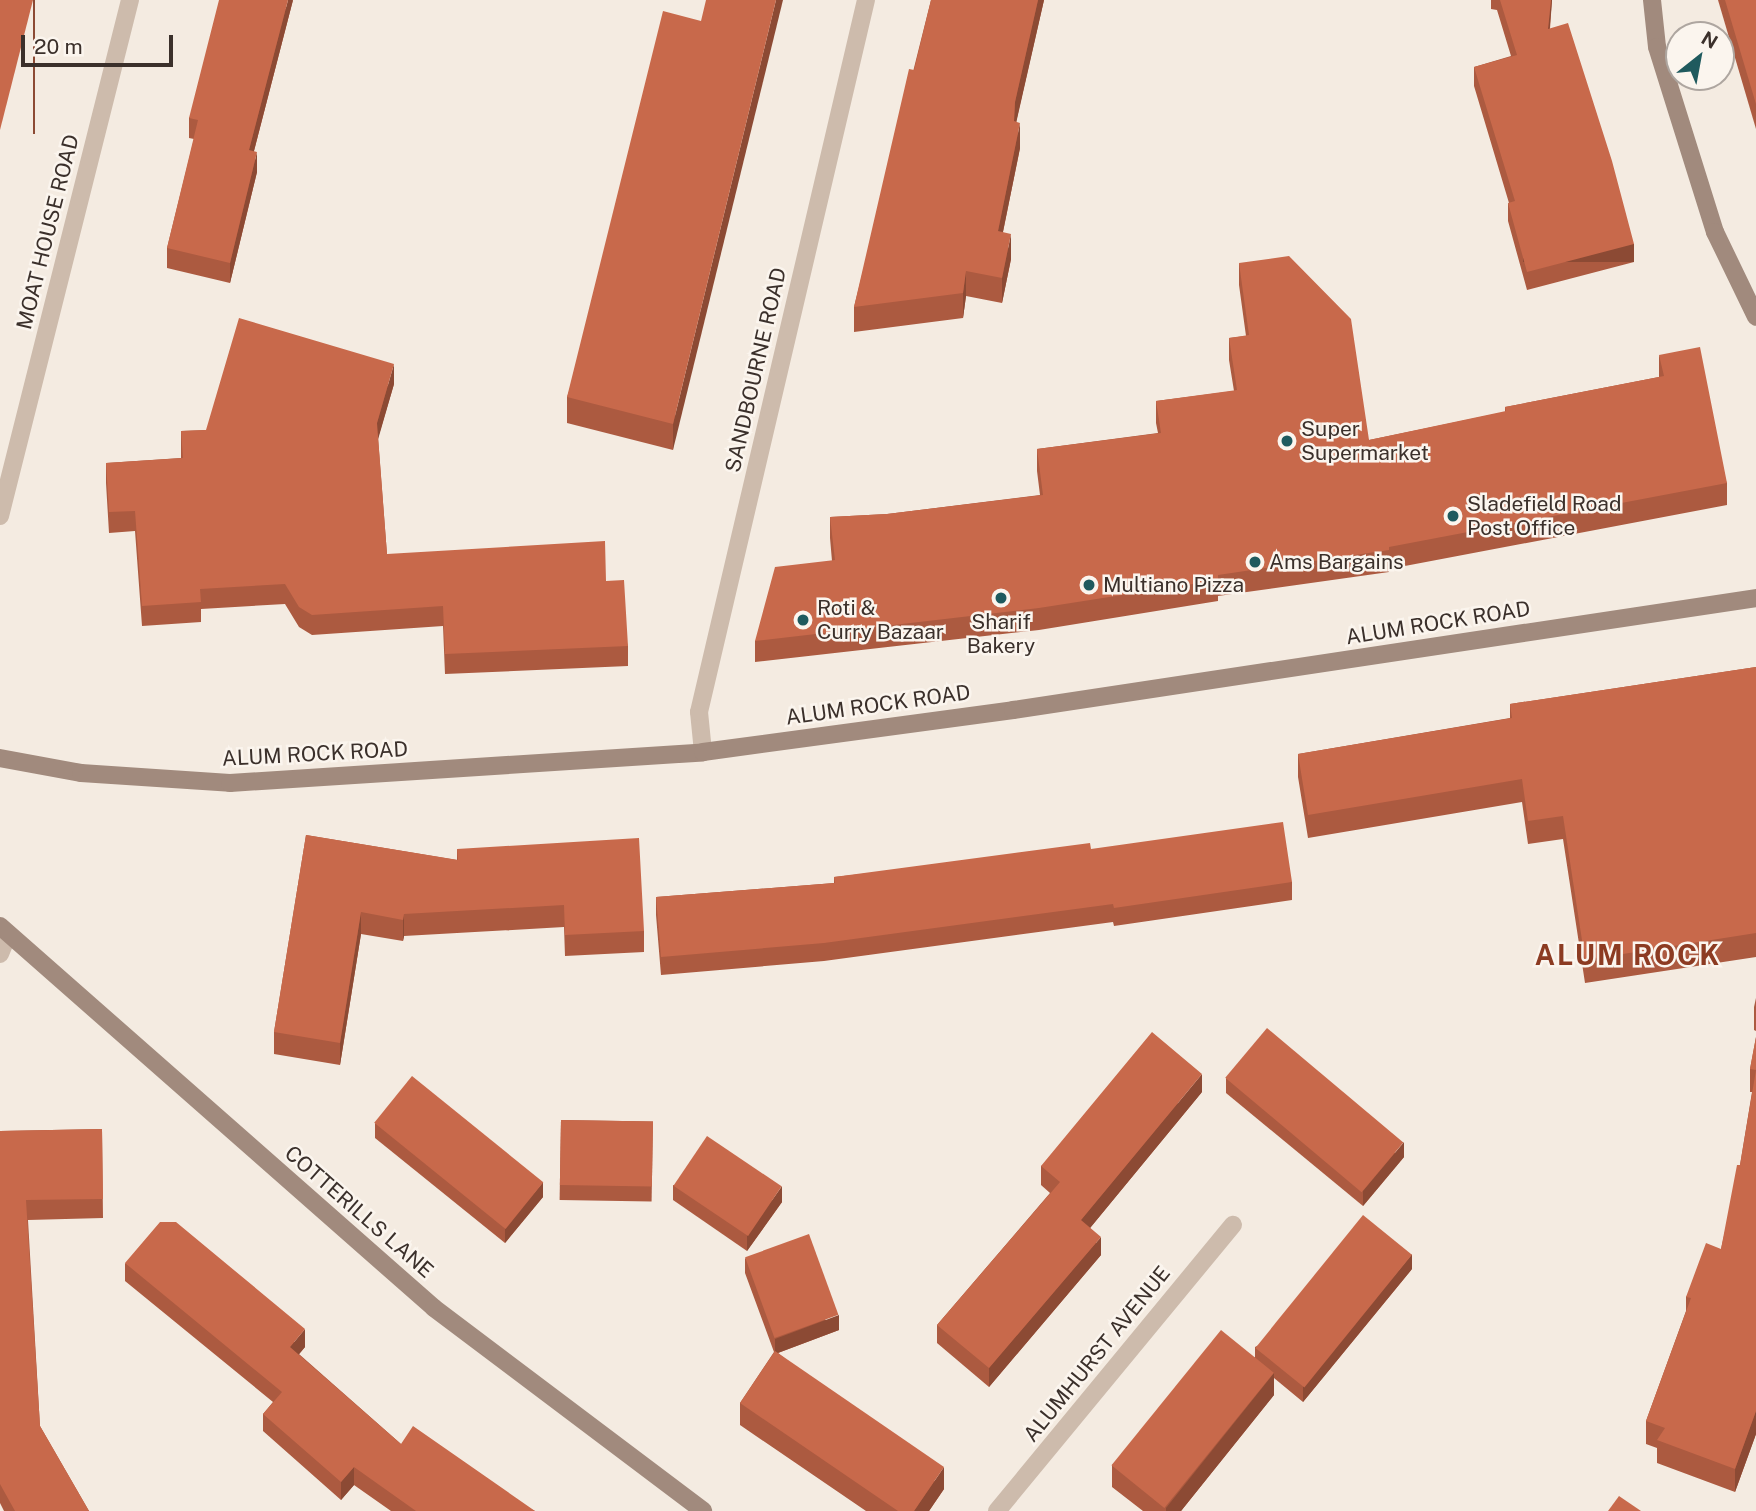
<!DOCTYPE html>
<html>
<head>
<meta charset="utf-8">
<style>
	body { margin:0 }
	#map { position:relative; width:1756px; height:1511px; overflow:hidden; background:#f4ebe1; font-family:"Public Sans",sans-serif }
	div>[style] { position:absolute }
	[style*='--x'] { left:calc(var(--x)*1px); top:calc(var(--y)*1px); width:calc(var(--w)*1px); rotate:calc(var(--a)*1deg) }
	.street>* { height:18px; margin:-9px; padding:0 9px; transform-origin:9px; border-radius:9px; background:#cdbbac }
	.secondary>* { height:18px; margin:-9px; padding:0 9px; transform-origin:9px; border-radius:9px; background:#a18a7d }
	.wall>* { inset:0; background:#ac5a40; transform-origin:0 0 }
	.shaded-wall>* { inset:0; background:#8c4a34; transform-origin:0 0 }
	.building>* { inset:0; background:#c8694b; transform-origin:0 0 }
	.dots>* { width:19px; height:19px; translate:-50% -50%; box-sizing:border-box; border:4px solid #fbf5ee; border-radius:50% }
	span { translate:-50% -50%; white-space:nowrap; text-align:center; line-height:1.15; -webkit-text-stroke:5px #fbf5ee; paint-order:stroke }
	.street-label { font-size:21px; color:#3b302b }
	.poi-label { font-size:21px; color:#3b302b }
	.left { translate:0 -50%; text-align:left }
	.district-label { font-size:28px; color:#8c3b22; font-weight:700; letter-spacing:2px }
	.north { position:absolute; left:1665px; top:21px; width:70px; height:70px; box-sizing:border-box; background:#fbf5ee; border:2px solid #aea6a0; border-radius:50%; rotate:31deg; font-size:19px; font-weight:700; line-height:28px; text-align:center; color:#3b302b }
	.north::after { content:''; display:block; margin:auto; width:24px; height:32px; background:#1f5a5e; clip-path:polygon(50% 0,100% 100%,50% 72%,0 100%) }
	.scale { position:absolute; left:21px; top:35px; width:152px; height:32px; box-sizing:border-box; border:4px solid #3b302b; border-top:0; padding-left:9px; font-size:21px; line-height:24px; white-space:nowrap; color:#3b302b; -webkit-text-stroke:5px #fbf5ee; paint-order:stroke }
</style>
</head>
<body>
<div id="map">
	<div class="street">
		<div style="--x:0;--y:516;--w:532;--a:-75.86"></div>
		<div style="--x:703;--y:752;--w:40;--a:-95.7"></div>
		<div style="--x:699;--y:712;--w:731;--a:-76.8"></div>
		<div style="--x:0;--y:954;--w:22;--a:-68"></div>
		<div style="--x:997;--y:1511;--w:371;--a:-50.5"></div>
	</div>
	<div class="secondary">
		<div style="--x:1652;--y:0;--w:47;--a:83.9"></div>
		<div style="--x:1657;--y:47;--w:194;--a:72.6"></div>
		<div style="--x:1715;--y:232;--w:94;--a:64.2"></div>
		<div style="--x:0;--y:758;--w:82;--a:10.5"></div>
		<div style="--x:81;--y:773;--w:149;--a:3.8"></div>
		<div style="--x:230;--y:783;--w:474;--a:-3.7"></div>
		<div style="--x:703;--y:752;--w:313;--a:-7.7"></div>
		<div style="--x:1013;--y:710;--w:751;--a:-8.57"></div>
		<div style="--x:0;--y:926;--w:578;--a:41.35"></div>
		<div style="--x:434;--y:1308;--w:337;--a:37"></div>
	</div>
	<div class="wall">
		<div style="clip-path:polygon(293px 0,254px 151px,257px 172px,230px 283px,167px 268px,167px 248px,194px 139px,189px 138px,189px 118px)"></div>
		<div style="clip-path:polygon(931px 0,1044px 0,1016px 122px,1020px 148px,1003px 232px,1011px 259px,1002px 303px,966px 296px,963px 318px,854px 332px,854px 307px)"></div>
		<div style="clip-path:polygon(1491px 0,1552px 0,1550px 29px,1634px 262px,1527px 290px,1508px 221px,1508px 203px,1509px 203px,1474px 86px,1474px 67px,1511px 56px,1497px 10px,1491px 9px)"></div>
		<div style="clip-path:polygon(1718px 0,1756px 0,1756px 129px)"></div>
		<div style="clip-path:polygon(701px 21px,673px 450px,567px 423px,567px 397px)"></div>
		<div style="clip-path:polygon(1239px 263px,1369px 440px,1505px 412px,1505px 407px,1659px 377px,1659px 355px,1727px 483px,1727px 505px,1389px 569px,1389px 572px,1218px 596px,1218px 601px,1039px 630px,755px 662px,755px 641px,832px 561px,830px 538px,830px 517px,887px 514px,1040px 495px,1037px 471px,1037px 449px,1158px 433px,1156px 423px,1156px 401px,1234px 391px,1229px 360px,1229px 338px,1246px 336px,1239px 285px)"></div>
		<div style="clip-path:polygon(394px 384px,378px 438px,387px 554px,606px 581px,628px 646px,628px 666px,445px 674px,443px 626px,312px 635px,299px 627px,285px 604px,201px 609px,201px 622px,142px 626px,135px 531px,109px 533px,106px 483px,106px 463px,181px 458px,181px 431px,206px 430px)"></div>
		<div style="clip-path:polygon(1756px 667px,1756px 957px,1585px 983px,1563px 839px,1528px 844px,1522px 802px,1308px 838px,1298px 777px,1298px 754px,1510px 718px,1510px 704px)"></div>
		<div style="clip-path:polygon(306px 835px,457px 860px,457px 849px,644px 931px,644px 952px,565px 956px,564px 927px,404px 936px,403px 941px,361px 934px,340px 1065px,274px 1054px,274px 1032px)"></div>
		<div style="clip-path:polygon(1091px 849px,1292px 882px,1292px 900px,1114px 926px,1113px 922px,824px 961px,661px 975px,656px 915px,656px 897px,834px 883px,834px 877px)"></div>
		<div style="clip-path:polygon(1756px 998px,1756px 1031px,1754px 1030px,1754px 1007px)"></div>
		<div style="clip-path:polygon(1756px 1037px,1756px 1434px,1735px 1492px,1657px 1463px,1657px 1448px,1646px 1444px,1646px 1421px,1686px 1311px,1686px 1297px,1721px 1249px,1740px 1165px,1752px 1092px,1750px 1092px,1750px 1069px)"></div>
		<div style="clip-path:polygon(1226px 1078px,1404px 1157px,1363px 1206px,1226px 1093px)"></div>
		<div style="clip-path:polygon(1202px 1092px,1090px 1228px,1101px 1255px,989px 1387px,937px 1343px,937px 1325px,1050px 1193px,1041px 1185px,1041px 1166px)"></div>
		<div style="left:561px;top:1120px;width:92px;height:80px;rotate:1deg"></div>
		<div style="clip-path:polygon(375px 1123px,543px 1197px,505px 1243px,375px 1138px)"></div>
		<div style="clip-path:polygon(102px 1129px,103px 1218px,28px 1220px,40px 1426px,89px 1511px,4px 1511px,0 1503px,0 1131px)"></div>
		<div style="clip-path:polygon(673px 1185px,782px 1202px,747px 1251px,673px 1200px)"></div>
		<div style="clip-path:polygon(745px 1258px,839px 1330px,778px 1353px,944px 1489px,929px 1511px,866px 1511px,740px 1425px,740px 1403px,774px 1352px,745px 1273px)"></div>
		<div style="clip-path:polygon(125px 1263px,305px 1347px,299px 1354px,401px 1444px,535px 1511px,391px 1511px,354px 1485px,341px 1500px,263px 1431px,263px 1414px,273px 1402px,125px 1281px)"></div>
		<div style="clip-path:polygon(1412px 1269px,1303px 1402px,1274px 1378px,1274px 1395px,1181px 1511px,1143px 1511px,1112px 1487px,1112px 1465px,1255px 1357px,1255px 1347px)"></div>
	</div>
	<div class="shaded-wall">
		<div style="left:33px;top:0;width:2px;height:134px"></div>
		<div style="clip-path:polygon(288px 0,293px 0,249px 170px,249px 150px)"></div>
		<div style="clip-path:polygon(776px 0,783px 0,673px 450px,673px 424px)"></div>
		<div style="clip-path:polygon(1038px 0,1044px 0,1015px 128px,1014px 121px,1015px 102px)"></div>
		<div style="clip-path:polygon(1551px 0,1552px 0,1548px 48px,1548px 29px)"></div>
		<div style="clip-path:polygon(1020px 123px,1020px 148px,998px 256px,998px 231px)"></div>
		<div style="clip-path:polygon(257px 152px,257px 172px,230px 283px,230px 263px)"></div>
		<div style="clip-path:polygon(1011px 234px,1011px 259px,1002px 303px,1002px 278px)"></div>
		<div style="left:1634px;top:244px;width:18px;height:111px;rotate:90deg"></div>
		<div style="clip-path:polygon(966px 271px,966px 296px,963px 318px,963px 293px)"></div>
		<div style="clip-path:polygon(394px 364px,394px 384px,377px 443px,377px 423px)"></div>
		<div style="clip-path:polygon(361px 912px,361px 934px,340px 1065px,340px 1043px)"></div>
		<div style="clip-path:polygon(404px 914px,404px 936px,403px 941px,403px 920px)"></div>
		<div style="clip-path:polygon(1202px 1074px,1202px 1092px,1081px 1239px,1081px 1220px)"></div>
		<div style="clip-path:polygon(1404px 1142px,1404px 1157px,1363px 1206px,1363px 1191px)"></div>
		<div style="clip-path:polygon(543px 1182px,543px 1197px,505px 1243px,505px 1228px)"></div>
		<div style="clip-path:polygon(782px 1186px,782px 1202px,747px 1251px,747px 1236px)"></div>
		<div style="clip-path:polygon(1101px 1237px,1101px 1255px,989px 1387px,989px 1368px)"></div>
		<div style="clip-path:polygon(1412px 1254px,1412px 1269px,1303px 1402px,1303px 1386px)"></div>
		<div style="clip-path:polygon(839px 1315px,839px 1330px,775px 1354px,775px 1339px)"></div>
		<div style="clip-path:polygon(305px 1329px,305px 1347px,290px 1365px,290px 1347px)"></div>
		<div style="clip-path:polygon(1274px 1373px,1274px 1395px,1181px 1511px,1166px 1511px,1166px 1508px)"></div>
		<div style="clip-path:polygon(1756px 1411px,1756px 1434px,1735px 1492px,1735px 1469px)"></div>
		<div style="clip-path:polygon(354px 1467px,354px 1485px,341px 1500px,341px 1482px)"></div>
		<div style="clip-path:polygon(944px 1467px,944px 1489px,929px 1511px,914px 1511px)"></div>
	</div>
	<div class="building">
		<div style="clip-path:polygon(0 0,33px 0,0 130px)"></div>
		<div style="clip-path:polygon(219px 0,288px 0,249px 150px,257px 152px,230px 263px,167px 248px,198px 120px,189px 118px)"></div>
		<div style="clip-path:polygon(706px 0,776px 0,673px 424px,567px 397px,663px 11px,701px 21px)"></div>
		<div style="clip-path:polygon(931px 0,1038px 0,1015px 102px,1014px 121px,1020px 123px,998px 231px,1011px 234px,1002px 278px,966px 271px,963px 293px,854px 307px,909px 69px,914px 70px)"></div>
		<div style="clip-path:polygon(1500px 0,1551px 0,1548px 29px,1568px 23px,1612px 161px,1634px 244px,1527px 272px,1508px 203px,1515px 201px,1474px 67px,1517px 55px)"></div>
		<div style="clip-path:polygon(1725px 0,1756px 0,1756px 104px)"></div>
		<div style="clip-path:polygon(1289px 256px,1351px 319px,1369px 440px,1506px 411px,1505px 407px,1664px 376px,1659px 355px,1700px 347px,1727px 483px,1389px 547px,1389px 550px,1218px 575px,1218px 580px,1039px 608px,755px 641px,775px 567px,835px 560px,830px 517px,887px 514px,1043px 495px,1037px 449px,1161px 433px,1156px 401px,1237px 390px,1229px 338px,1249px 335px,1239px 263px)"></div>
		<div style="clip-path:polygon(239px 318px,394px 364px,377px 423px,387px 554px,605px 541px,606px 581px,624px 580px,628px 646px,445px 654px,443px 606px,312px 615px,299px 607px,285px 584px,200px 589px,201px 602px,142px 606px,135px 511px,109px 512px,106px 463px,183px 458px,181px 431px,206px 430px)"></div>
		<div style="clip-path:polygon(1756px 667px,1756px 933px,1585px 960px,1563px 816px,1528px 821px,1522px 779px,1308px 815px,1298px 754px,1512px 718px,1510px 704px)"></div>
		<div style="clip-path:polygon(1283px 822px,1292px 882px,1114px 908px,1113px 904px,824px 943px,661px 957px,656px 897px,835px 883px,834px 877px,1090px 843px,1091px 849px)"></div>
		<div style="clip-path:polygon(306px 835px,458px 860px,457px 849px,639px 838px,644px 931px,565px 935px,564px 905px,404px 914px,403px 920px,361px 912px,340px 1043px,274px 1032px)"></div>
		<div style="left:1267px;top:1028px;width:178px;height:65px;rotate:40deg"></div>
		<div style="clip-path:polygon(1152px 1032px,1202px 1074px,1081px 1220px,1101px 1237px,989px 1368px,937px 1325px,1060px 1182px,1041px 1166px)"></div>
		<div style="clip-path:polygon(1756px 1037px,1756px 1070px,1750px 1069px)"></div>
		<div style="clip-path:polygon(1756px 1070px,1756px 1411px,1735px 1469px,1657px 1440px,1665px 1428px,1646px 1421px,1691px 1298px,1686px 1297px,1706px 1243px,1721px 1249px,1737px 1165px,1740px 1165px)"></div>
		<div style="left:412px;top:1076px;width:169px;height:60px;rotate:39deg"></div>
		<div style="left:561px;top:1120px;width:92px;height:65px;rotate:1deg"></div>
		<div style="clip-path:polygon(102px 1129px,103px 1199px,26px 1200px,40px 1426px,89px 1511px,15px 1511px,0 1484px,0 1131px)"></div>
		<div style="left:707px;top:1136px;width:90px;height:60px;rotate:34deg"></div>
		<div style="left:1363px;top:1215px;width:63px;height:171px;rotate:39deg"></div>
		<div style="clip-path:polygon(160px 1222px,176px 1222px,305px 1329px,290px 1347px,401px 1444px,413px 1426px,535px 1511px,416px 1511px,354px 1467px,341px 1482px,263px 1414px,282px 1392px,125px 1263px)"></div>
		<div style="left:809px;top:1234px;width:86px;height:68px;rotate:70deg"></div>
		<div style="left:1221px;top:1330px;width:68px;height:174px;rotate:39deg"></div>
		<div style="clip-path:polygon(775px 1351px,944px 1467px,914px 1511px,898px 1511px,740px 1403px)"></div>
		<div style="clip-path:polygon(1619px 1496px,1641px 1511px,1608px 1511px)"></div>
	</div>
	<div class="dots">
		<div style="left:1287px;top:441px;background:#1f5a5e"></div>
		<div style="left:1453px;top:516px;background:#1f5a5e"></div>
		<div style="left:1255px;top:562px;background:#1f5a5e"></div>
		<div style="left:1089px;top:585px;background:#1f5a5e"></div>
		<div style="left:1001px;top:598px;background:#1f5a5e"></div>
		<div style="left:803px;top:620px;background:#1f5a5e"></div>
	</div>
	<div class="street-label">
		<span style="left:48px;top:232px;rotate:-76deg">MOAT HOUSE ROAD</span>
		<span style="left:756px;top:370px;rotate:-77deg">SANDBOURNE ROAD</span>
		<span style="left:1438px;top:623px;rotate:-9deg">ALUM ROCK ROAD</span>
		<span style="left:878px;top:705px;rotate:-8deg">ALUM ROCK ROAD</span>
		<span style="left:315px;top:754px;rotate:-3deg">ALUM ROCK ROAD</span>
		<span style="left:359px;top:1212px;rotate:41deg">COTTERILLS LANE</span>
		<span style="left:1097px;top:1354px;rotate:-51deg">ALUMHURST AVENUE</span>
	</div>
	<div class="poi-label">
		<span class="left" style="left:1301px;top:441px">Super<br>Supermarket</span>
		<span class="left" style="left:1467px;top:516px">Sladefield Road<br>Post Office</span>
		<span class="left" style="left:1269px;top:562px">Ams Bargains</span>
		<span class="left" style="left:1103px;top:585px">Multiano Pizza</span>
		<span class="left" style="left:817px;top:620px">Roti &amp;<br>Curry Bazaar</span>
		<span style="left:1001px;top:634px">Sharif<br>Bakery</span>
	</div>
	<div class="district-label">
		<span style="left:1628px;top:955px">ALUM ROCK</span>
	</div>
	<div class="north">N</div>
	<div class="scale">20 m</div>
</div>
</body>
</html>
